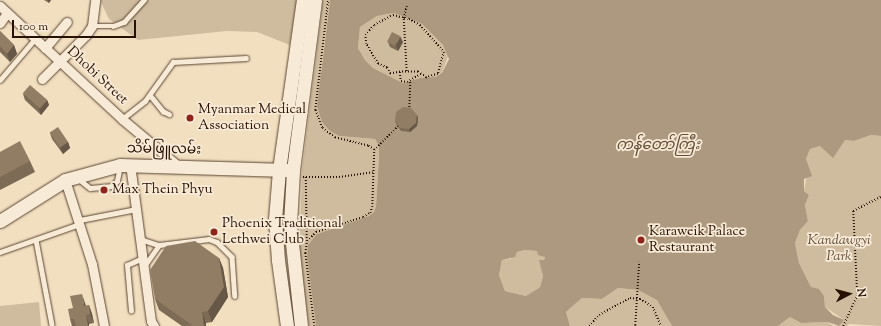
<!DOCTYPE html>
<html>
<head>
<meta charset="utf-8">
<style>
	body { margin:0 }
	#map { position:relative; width:881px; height:326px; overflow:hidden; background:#f2dfc0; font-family:"Sorts Mill Goudy","Noto Sans Myanmar",serif }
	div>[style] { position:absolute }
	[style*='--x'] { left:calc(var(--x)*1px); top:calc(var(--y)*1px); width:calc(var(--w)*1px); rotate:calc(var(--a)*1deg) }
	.green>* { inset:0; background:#cfbc9f }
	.water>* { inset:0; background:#ad997f }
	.path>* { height:1.5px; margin-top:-0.75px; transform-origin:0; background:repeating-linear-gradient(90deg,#271000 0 1px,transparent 0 3px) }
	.roads { filter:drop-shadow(0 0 1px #5a4430) drop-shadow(0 0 1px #5a4430) }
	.service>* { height:4.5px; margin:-2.25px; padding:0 2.25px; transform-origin:2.25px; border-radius:2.25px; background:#f7ead6 }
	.minor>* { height:9px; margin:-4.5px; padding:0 4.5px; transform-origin:4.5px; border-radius:4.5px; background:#f7ead6 }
	.secondary>* { height:13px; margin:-6.5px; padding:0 6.5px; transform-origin:6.5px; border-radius:6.5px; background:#f7ead6 }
	.path-bridge>* { height:1.5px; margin-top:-0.75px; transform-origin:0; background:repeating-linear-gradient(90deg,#271000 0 1px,transparent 0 3px) }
	.wall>* { inset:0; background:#7d6b56 }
	.shaded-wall>* { inset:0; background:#665746 }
	.building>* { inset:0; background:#917c64; transform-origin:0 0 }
	.dots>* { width:11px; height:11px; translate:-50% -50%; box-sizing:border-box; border:2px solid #f7ead6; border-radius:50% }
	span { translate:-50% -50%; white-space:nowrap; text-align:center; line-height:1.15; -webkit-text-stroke:3.5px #f7ead6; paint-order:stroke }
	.street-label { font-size:14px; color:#271000 }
	.poi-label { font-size:14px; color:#271000 }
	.left { translate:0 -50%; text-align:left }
	.park-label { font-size:14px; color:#624c38; font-style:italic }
	.water-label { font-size:15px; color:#634e39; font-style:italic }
	.north { position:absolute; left:829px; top:274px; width:40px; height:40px; -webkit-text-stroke:3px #f7ead6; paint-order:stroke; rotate:84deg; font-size:11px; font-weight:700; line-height:16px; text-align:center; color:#271000 }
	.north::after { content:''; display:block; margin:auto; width:14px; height:18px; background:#271000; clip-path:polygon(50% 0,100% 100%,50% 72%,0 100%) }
	.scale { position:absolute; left:12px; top:20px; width:124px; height:18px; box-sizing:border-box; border:2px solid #271000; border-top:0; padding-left:5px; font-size:12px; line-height:14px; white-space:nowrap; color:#271000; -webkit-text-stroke:3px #f7ead6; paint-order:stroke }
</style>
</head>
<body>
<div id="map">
	<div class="green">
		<div style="clip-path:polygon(100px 0,297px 0,290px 45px,257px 32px,227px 31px,138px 40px,109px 19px)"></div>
		<div style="clip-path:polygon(323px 0,330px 0,321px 68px,339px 136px,375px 139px,379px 146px,379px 156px,376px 206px,374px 212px,369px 216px,317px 234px,307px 258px,316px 326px,309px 326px,299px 259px,302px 171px)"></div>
		<div style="clip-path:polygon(394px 13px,422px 24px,443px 45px,449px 54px,442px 73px,435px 77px,420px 78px,403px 83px,373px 68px,365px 60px,358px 48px,360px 27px,377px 16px)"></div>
		<div style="clip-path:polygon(871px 135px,881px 136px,881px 326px,849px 324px,847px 326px,839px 326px,844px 320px,825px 307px,824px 296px,811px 287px,799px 263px,795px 243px,800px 230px,808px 221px,805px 205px,809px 195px,804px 191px,808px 168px,806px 159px,810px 149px,820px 146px,827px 150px,845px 140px,854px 141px)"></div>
		<div style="clip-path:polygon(525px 250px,537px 251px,545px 257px,544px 260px,540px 260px,543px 276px,540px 287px,526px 296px,505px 291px,499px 275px,502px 260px,510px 259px,517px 252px)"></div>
		<div style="clip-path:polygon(618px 288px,638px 290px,658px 300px,672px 326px,570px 326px,566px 312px,582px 298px,602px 299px)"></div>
		<div style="clip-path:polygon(39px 302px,41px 326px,0 326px,0 306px)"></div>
		<div style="clip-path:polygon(790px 317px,801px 323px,828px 322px,834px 326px,778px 326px)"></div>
	</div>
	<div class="water">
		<div style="clip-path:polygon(evenodd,330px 0,881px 0,881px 136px,871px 135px,854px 141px,845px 140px,833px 158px,820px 146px,810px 149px,806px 159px,812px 176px,804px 179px,804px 191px,809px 195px,805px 205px,808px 221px,800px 230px,795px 243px,799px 263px,811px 287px,819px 289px,824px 296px,825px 307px,833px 315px,844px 320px,839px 326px,828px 322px,801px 323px,790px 317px,778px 326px,672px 326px,657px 300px,638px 290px,618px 288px,602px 299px,582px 298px,566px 312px,570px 326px,316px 326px,307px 258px,308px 245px,317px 234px,369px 216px,374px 212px,376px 206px,379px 156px,379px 146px,375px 139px,339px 136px,329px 130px,322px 122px,317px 106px,330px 0,394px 13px,422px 24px,443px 45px,449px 59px,442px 73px,435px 77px,420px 78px,403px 83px,373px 68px,365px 60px,358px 48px,360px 27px,377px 16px,394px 13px,330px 0,525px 250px,537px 251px,538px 255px,545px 257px,544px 260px,539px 260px,543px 276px,540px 287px,526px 296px,505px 291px,499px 275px,502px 260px,515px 257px,517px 252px,525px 250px)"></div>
	</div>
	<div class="path">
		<div style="--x:407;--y:6;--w:13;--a:103"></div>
		<div style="--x:404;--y:19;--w:54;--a:86.8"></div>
		<div style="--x:400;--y:72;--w:9;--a:84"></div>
		<div style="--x:401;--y:81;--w:6;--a:9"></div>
		<div style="--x:407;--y:82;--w:16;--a:-30"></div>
		<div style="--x:421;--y:74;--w:4;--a:-146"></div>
		<div style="--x:418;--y:72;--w:18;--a:180"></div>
		<div style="--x:400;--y:72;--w:10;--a:169"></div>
		<div style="--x:390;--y:74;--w:7;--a:-117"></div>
		<div style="--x:387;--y:68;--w:10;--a:-156"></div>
		<div style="--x:378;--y:64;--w:23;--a:-121"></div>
		<div style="--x:366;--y:44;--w:9;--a:-96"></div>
		<div style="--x:365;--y:35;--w:13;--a:-48"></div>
		<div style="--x:374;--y:25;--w:21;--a:-28"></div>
		<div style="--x:393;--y:15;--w:16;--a:14"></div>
		<div style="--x:409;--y:19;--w:13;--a:29"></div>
		<div style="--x:420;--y:25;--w:36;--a:48"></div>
		<div style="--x:444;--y:52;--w:23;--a:105"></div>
		<div style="--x:438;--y:74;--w:13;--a:162"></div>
		<div style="--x:426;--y:78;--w:6;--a:-141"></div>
		<div style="--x:409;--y:110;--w:28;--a:-88"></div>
		<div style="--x:374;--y:150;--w:34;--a:-45"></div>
		<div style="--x:303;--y:177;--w:36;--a:0"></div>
		<div style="--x:339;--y:177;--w:34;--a:-8"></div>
		<div style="--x:306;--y:177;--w:64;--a:89.1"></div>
		<div style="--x:314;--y:326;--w:74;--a:-97"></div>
		<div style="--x:305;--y:253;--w:12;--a:-81"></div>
		<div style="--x:307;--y:241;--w:13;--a:-45"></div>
		<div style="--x:316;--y:232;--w:49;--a:-17.7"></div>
		<div style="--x:363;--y:217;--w:8;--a:-30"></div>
		<div style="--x:370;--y:213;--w:6;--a:-72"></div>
		<div style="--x:372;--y:207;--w:57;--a:-88"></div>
		<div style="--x:374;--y:150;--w:7;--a:-146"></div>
		<div style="--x:368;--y:146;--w:34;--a:-166"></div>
		<div style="--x:335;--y:138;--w:16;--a:-142"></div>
		<div style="--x:322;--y:128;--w:19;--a:-111"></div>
		<div style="--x:315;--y:110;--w:111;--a:-83.3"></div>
		<div style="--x:589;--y:326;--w:15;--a:-48"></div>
		<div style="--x:599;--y:315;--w:35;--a:-29"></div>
		<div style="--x:630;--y:298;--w:10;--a:6"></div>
		<div style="--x:640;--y:299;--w:15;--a:32"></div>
		<div style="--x:653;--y:307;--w:21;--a:67"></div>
		<div style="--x:635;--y:326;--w:1;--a:-90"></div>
		<div style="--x:843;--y:326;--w:33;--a:-65"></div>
		<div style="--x:857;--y:296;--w:85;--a:-92.7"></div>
		<div style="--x:853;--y:211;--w:31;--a:-27"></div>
	</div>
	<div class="roads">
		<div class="service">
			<div style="--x:92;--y:26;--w:21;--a:0"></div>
			<div style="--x:113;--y:26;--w:12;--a:-20"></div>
			<div style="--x:124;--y:22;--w:30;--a:-48"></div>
			<div style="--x:0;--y:80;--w:54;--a:-49.5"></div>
			<div style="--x:150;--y:95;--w:21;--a:51"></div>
			<div style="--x:163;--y:111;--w:7;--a:27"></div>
			<div style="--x:122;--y:119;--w:29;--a:-38"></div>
			<div style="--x:145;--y:101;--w:48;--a:-54.3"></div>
			<div style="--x:173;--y:62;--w:73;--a:-3.1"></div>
			<div style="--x:79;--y:179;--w:14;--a:39"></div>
			<div style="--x:90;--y:188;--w:22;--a:-5"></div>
			<div style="--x:112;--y:186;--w:7;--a:-45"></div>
			<div style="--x:117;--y:181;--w:15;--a:-79"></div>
			<div style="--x:80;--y:220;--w:57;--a:-11.1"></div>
			<div style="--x:140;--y:239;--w:20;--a:18"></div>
			<div style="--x:159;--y:245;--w:50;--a:-6.8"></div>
			<div style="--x:209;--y:239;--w:9;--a:21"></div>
			<div style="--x:217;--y:242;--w:21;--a:45"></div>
			<div style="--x:232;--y:257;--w:39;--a:86"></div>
			<div style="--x:36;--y:240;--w:86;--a:79.3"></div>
			<div style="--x:0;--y:252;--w:85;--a:-19.3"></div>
			<div style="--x:145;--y:265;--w:24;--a:-55"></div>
			<div style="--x:131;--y:311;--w:46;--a:-95"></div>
			<div style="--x:127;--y:265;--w:17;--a:-24"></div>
		</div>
		<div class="minor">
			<div style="--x:0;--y:6;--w:166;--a:42.8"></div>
			<div style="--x:122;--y:119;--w:72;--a:39.9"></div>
			<div style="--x:0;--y:23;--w:12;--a:-55"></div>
			<div style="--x:45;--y:48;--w:34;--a:-50"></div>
			<div style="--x:42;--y:79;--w:62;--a:-45"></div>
			<div style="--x:86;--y:35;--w:11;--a:-56"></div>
			<div style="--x:92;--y:26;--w:26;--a:-83"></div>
			<div style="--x:130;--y:164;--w:158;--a:82.4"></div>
			<div style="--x:151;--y:321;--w:6;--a:59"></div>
			<div style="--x:65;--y:180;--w:88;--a:72.2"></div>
			<div style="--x:92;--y:264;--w:63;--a:79"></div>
		</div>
		<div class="secondary">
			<div style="--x:0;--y:221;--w:77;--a:-32.2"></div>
			<div style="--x:65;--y:180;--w:57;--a:-15.3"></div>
			<div style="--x:120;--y:165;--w:167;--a:1.7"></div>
			<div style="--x:287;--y:326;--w:67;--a:-97.8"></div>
			<div style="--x:278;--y:260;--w:41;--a:-94.2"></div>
			<div style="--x:275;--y:219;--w:49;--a:-85.3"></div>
			<div style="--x:279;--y:170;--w:172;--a:-82"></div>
			<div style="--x:301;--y:326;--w:103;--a:-96.2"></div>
			<div style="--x:290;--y:224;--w:54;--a:-86.8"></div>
			<div style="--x:293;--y:170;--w:171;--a:-82.6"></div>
		</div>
	</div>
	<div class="path-bridge">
		<div style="--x:635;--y:325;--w:63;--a:-86.4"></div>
	</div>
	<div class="wall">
		<div style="clip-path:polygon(44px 0,51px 0,49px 3px)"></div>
		<div style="clip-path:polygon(0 31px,14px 45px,17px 54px,10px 62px,0 52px)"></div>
		<div style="clip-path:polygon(388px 42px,403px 42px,398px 51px,390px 47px)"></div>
		<div style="clip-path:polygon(23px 94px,47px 100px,49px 105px,41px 115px,25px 100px)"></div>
		<div style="clip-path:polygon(417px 115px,418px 118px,417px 126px,410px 132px,401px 131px,396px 124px,395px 121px)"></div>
		<div style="clip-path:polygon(50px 133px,68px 142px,70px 148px,63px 154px,52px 139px)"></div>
		<div style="clip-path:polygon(0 152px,30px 161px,35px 172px,0 190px)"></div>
		<div style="clip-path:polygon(219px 258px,223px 268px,228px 297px,212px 322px,206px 323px,206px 326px,182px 326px,159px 310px,155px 299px)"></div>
		<div style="clip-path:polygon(85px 303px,86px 306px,89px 305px,92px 314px,94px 323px,89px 324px,89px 326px,72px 326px,70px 319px,73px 308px)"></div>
	</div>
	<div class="shaded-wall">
		<div style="clip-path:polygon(48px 0,51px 0,49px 3px)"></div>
		<div style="clip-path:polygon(400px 36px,403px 42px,398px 51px,396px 45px)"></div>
		<div style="clip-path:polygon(14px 45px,17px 54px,10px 62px,7px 54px)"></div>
		<div style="clip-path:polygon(47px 100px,49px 105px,41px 115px,39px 109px)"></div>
		<div style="clip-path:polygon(417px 115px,418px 118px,417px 126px,410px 132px,409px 129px)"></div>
		<div style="clip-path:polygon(68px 142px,70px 148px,63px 154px,60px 148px)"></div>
		<div style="clip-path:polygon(219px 258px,223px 268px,228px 297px,212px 322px,208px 311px)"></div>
		<div style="clip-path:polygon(82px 294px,85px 303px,87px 315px,84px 306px)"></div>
		<div style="clip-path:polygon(89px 305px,92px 314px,94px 323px,90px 314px)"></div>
		<div style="clip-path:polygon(202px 312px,206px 323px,206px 326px,204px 326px)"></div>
		<div style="clip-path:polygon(86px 315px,89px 324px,89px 326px,88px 326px)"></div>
	</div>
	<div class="building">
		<div style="clip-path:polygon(0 31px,14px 45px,7px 54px,0 46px)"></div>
		<div style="left:392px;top:32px;width:9px;height:11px;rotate:27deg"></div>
		<div style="left:30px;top:85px;width:23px;height:11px;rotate:41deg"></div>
		<div style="clip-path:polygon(403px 107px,411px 108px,417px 115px,416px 123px,409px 129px,400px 128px,395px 121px,396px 112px)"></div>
		<div style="left:58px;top:127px;width:18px;height:10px;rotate:56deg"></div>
		<div style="clip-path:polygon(20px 141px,30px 161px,0 177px,0 152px)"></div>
		<div style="clip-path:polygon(195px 241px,219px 258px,224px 287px,208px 311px,202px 312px,204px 326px,185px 326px,192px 325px,155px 299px,150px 270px,166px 246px)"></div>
		<div style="clip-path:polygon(82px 294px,84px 306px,89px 305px,90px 314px,86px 315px,88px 326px,76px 326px,74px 319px,70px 319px,68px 309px,73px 308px,70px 296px)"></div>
	</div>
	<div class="dots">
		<div style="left:190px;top:118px;background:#8f2418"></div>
		<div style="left:104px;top:190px;background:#8f2418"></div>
		<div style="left:214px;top:232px;background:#8f2418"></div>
		<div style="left:641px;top:240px;background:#8f2418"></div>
	</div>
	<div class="street-label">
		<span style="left:97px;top:76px;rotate:43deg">Dhobi Street</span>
		<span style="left:164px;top:150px;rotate:1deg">သိမ်ဖြူလမ်း</span>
	</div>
	<div class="poi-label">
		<span class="left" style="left:198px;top:118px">Myanmar Medical<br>Association</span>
		<span class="left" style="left:112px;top:190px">Max Thein Phyu</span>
		<span class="left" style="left:222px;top:232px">Phoenix Traditional<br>Lethwei Club</span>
		<span class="left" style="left:649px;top:240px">Karaweik Palace<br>Restaurant</span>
	</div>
	<div class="park-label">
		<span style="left:839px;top:249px">Kandawgyi<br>Park</span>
	</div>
	<div class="water-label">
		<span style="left:658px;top:146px">ကန်တော်ကြီး</span>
	</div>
	<div class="north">N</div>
	<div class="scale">100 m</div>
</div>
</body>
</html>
